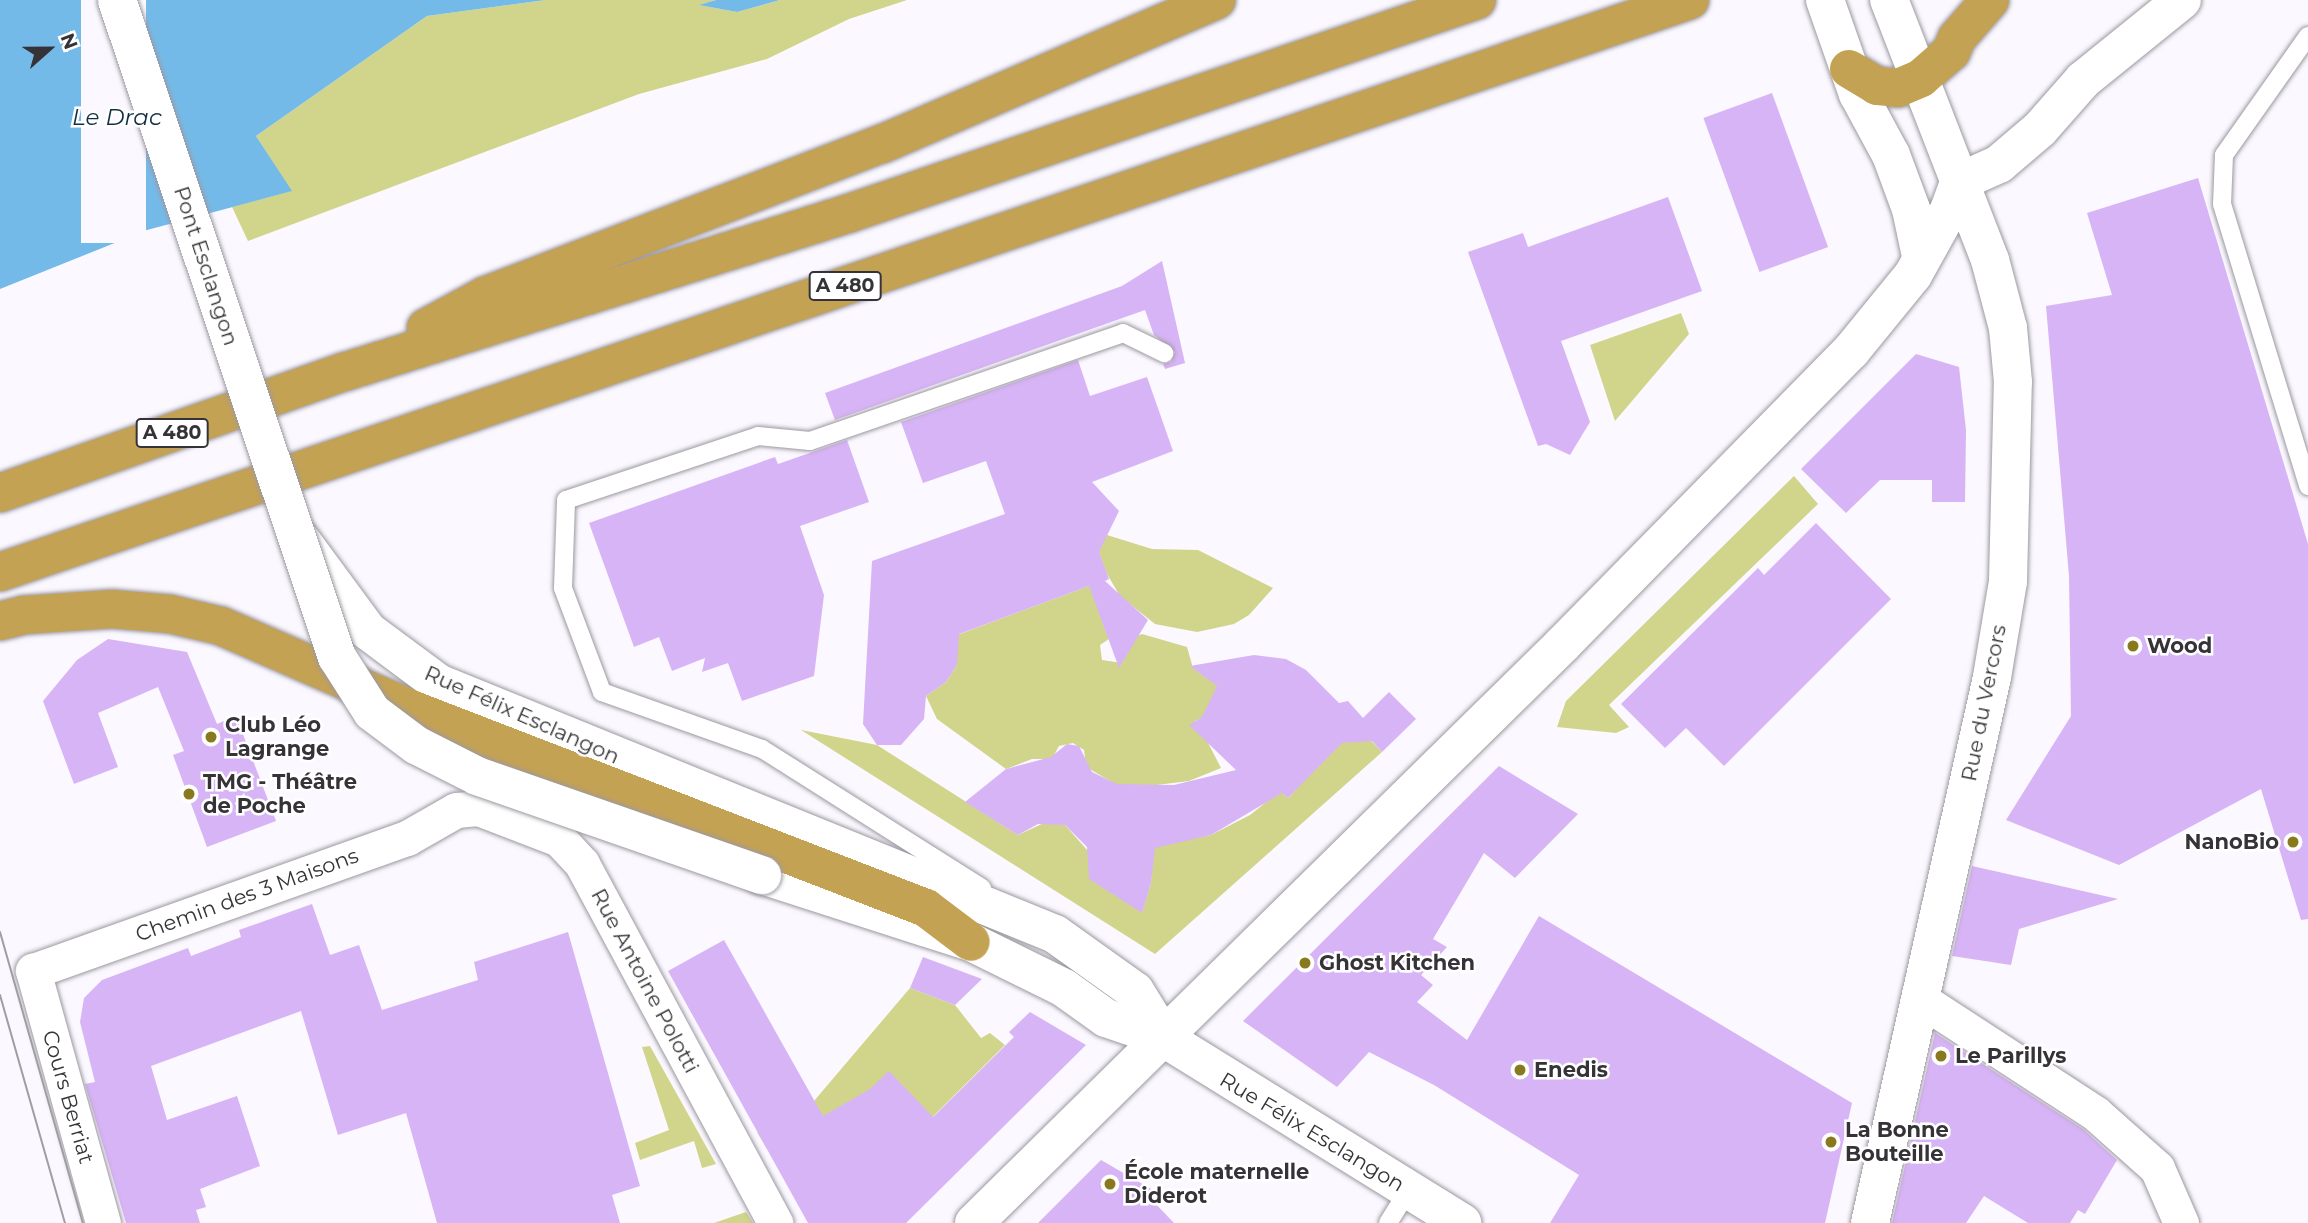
<!DOCTYPE html>
<html>
<head>
<meta charset="utf-8">
<style>
	body { margin:0 }
	#map { position:relative; width:2308px; height:1223px; overflow:hidden; background:#fbf8ff; font-family:Montserrat,sans-serif }
	div>[style] { position:absolute }
	[style*='--x'] { left:calc(var(--x)*1px); top:calc(var(--y)*1px); width:calc(var(--w)*1px); rotate:calc(var(--a)*1deg) }
	.green>* { inset:0; background:#d1d58b }
	.water>* { inset:0; background:#74bae9 }
	.pier>* { inset:0; background:#fbf8ff; transform-origin:0 0 }
	.building>* { inset:0; background:#d7b4f5; transform-origin:0 0 }
	.roads { filter:drop-shadow(0 0 2px #9c98a0) drop-shadow(0 0 2px #9c98a0) }
	.service>* { height:18px; margin:-9px; padding:0 9px; transform-origin:9px; border-radius:9px; background:#fff }
	.minor>* { height:35px; margin:-17.5px; padding:0 17.5px; transform-origin:17.5px; border-radius:17.5px; background:#fff }
	.tertiary>* { height:38px; margin:-19px; padding:0 19px; transform-origin:19px; border-radius:19px; background:#fff }
	.motorway>* { height:38px; margin:-19px; padding:0 19px; transform-origin:19px; border-radius:19px; background:#c4a254 }
	.tram>* { height:2px; margin:-1px; padding:0 1px; transform-origin:1px; border-radius:1px; background:#a09ea3 }
	.bridges { filter:drop-shadow(0 0 2px #9c98a0) drop-shadow(0 0 2px #9c98a0) }
	.tertiary-bridge>* { height:38px; margin:-19px; padding:0 19px; transform-origin:19px; border-radius:19px; background:#fff }
	.dots>* { width:19px; height:19px; translate:-50% -50%; box-sizing:border-box; border:4px solid #fff; border-radius:50% }
	span { translate:-50% -50%; white-space:nowrap; text-align:center; line-height:1.15; -webkit-text-stroke:5px #fff; paint-order:stroke }
	.shield-label span { padding:2px 5px; background:#fff; border:2px solid; border-radius:5px; -webkit-text-stroke-width:0 }
	.shield-label { font-size:19px; color:#353337; font-weight:700 }
	.street-label { font-size:21px; color:#353337 }
	.poi-label { font-size:21px; color:#353337; font-weight:700 }
	.left { translate:0 -50%; text-align:left }
	.right { translate:-100% -50%; text-align:right }
	.water-label { font-size:23px; color:#113044; font-style:italic }
	.north { position:absolute; left:14px; top:14px; width:70px; height:70px; -webkit-text-stroke:5px #fff; paint-order:stroke; rotate:69deg; font-size:19px; font-weight:700; line-height:28px; text-align:center; color:#353337 }
	.north::after { content:''; display:block; margin:auto; width:24px; height:32px; background:#353337; clip-path:polygon(50% 0,100% 100%,50% 72%,0 100%) }
</style>
</head>
<body>
<div id="map">
	<div class="green">
		<div style="clip-path:polygon(546px 0,716px 0,700px 5px,737px 12px,780px 0,907px 0,849px 19px,767px 59px,639px 94px,248px 241px,232px 207px,291px 191px,256px 136px,427px 16px)"></div>
		<div style="clip-path:polygon(1681px 313px,1689px 334px,1615px 421px,1590px 345px)"></div>
		<div style="clip-path:polygon(1794px 476px,1818px 504px,1609px 705px,1629px 727px,1616px 733px,1557px 727px,1566px 701px)"></div>
		<div style="clip-path:polygon(1107px 535px,1152px 549px,1198px 550px,1273px 588px,1249px 615px,1234px 624px,1197px 632px,1155px 624px,1120px 596px,1107px 574px,1095px 543px)"></div>
		<div style="clip-path:polygon(1093px 580px,1112px 637px,1100px 645px,1102px 660px,1122px 663px,1134px 637px,1142px 634px,1187px 647px,1193px 668px,1219px 687px,1205px 717px,1195px 721px,1194px 727px,1204px 735px,1221px 768px,1189px 781px,1124px 789px,1086px 767px,1084px 750px,1073px 743px,1059px 746px,1052px 759px,1032px 759px,1006px 769px,937px 719px,926px 696px,946px 682px,957px 665px,957px 635px,1089px 586px)"></div>
		<div style="clip-path:polygon(1356px 725px,1382px 752px,1155px 954px,801px 730px,877px 745px,1018px 835px,1046px 822px,1065px 825px,1142px 912px,1151px 883px,1153px 846px,1211px 835px,1250px 815px,1280px 791px,1288px 798px)"></div>
		<div style="clip-path:polygon(910px 988px,955px 1005px,981px 1038px,990px 1033px,1005px 1045px,872px 1177px,767px 1149px,757px 1132px,814px 1101px)"></div>
		<div style="clip-path:polygon(650px 1046px,716px 1164px,702px 1168px,694px 1141px,640px 1160px,635px 1143px,669px 1130px,642px 1047px)"></div>
		<div style="clip-path:polygon(746px 1212px,753px 1223px,714px 1223px)"></div>
	</div>
	<div class="water">
		<div style="clip-path:polygon(0 0,546px 0,427px 16px,256px 136px,292px 191px,147px 230px,0 289px)"></div>
		<div style="clip-path:polygon(716px 0,780px 0,737px 12px,699px 5px)"></div>
	</div>
	<div class="pier">
		<div style="left:81px;top:0;width:65px;height:243px"></div>
	</div>
	<div class="building">
		<div style="left:1772px;top:93px;width:164px;height:73px;rotate:70deg"></div>
		<div style="clip-path:polygon(2198px 178px,2308px 544px,2308px 919px,2301px 920px,2261px 789px,2119px 865px,2006px 820px,2071px 716px,2069px 576px,2046px 306px,2112px 295px,2087px 213px)"></div>
		<div style="clip-path:polygon(1668px 197px,1702px 291px,1561px 341px,1590px 422px,1570px 455px,1546px 444px,1538px 446px,1468px 252px,1523px 233px,1528px 247px)"></div>
		<div style="clip-path:polygon(1162px 261px,1185px 363px,1165px 369px,1163px 364px,1171px 362px,1175px 352px,1154px 335px,1145px 310px,835px 420px,825px 393px,1122px 286px)"></div>
		<div style="clip-path:polygon(1916px 354px,1959px 367px,1966px 430px,1965px 502px,1932px 502px,1932px 480px,1880px 480px,1846px 513px,1801px 469px)"></div>
		<div style="clip-path:polygon(1078px 360px,1090px 396px,1147px 377px,1173px 451px,1092px 482px,1119px 511px,1099px 552px,1109px 579px,1105px 581px,1148px 620px,1119px 668px,1089px 586px,959px 634px,957px 665px,946px 682px,926px 696px,924px 719px,901px 745px,877px 745px,863px 724px,872px 561px,1005px 514px,986px 461px,923px 483px,901px 422px)"></div>
		<div style="clip-path:polygon(847px 440px,869px 502px,800px 526px,824px 595px,814px 676px,742px 701px,728px 663px,702px 672px,705px 658px,672px 671px,659px 637px,634px 647px,589px 523px,775px 457px,778px 464px)"></div>
		<div style="clip-path:polygon(1816px 523px,1891px 599px,1724px 766px,1686px 728px,1665px 748px,1621px 704px,1758px 568px,1764px 575px)"></div>
		<div style="clip-path:polygon(108px 639px,187px 652px,217px 724px,236px 716px,276px 821px,207px 847px,173px 755px,184px 751px,158px 687px,98px 713px,118px 767px,74px 784px,43px 701px,77px 660px)"></div>
		<div style="clip-path:polygon(1254px 655px,1286px 659px,1306px 670px,1339px 703px,1348px 701px,1363px 718px,1389px 692px,1416px 719px,1382px 752px,1372px 741px,1342px 743px,1288px 798px,1282px 793px,1211px 835px,1155px 848px,1151px 883px,1142px 913px,1089px 879px,1087px 847px,1065px 825px,1038px 824px,1018px 835px,965px 802px,1006px 769px,1051px 757px,1067px 744px,1079px 746px,1092px 772px,1117px 784px,1174px 785px,1236px 770px,1189px 725px,1202px 717px,1217px 686px,1190px 666px)"></div>
		<div style="clip-path:polygon(1499px 766px,1578px 814px,1515px 878px,1484px 853px,1433px 939px,1447px 947px,1421px 975px,1433px 985px,1417px 1002px,1467px 1040px,1539px 916px,1852px 1103px,1825px 1223px,1550px 1223px,1579px 1175px,1434px 1085px,1369px 1052px,1337px 1087px,1243px 1021px)"></div>
		<div style="clip-path:polygon(1972px 866px,2118px 899px,2019px 929px,2011px 965px,1952px 956px)"></div>
		<div style="clip-path:polygon(312px 904px,330px 955px,359px 945px,382px 1010px,478px 980px,474px 962px,568px 932px,640px 1186px,612px 1195px,620px 1223px,437px 1223px,406px 1113px,338px 1135px,301px 1011px,151px 1066px,167px 1120px,237px 1096px,260px 1166px,200px 1189px,206px 1207px,196px 1210px,200px 1223px,126px 1223px,85px 1084px,95px 1082px,80px 1022px,84px 998px,102px 980px,188px 948px,191px 956px,241px 937px,239px 930px)"></div>
		<div style="clip-path:polygon(724px 940px,823px 1116px,870px 1089px,889px 1071px,933px 1117px,1014px 1037px,1009px 1032px,1030px 1012px,1086px 1045px,906px 1223px,808px 1223px,668px 971px)"></div>
		<div style="clip-path:polygon(923px 957px,982px 979px,955px 1005px,910px 988px)"></div>
		<div style="clip-path:polygon(1935px 1033px,2083px 1129px,2117px 1160px,2085px 1214px,2078px 1210px,2070px 1223px,2028px 1223px,1984px 1196px,1966px 1223px,1892px 1223px)"></div>
		<div style="clip-path:polygon(1101px 1160px,1158px 1193px,1151px 1199px,1174px 1223px,1038px 1223px)"></div>
	</div>
	<div class="roads">
		<div class="service">
			<div style="--x:2308;--y:36;--w:146;--a:125.2"></div>
			<div style="--x:2224;--y:155;--w:49;--a:92.3"></div>
			<div style="--x:2222;--y:204;--w:295;--a:73"></div>
			<div style="--x:982;--y:888;--w:260;--a:-147.7"></div>
			<div style="--x:762;--y:749;--w:170;--a:-160.4"></div>
			<div style="--x:602;--y:692;--w:111;--a:-110.6"></div>
			<div style="--x:563;--y:588;--w:88;--a:-88"></div>
			<div style="--x:566;--y:500;--w:202;--a:-18.4"></div>
			<div style="--x:758;--y:436;--w:52;--a:5.5"></div>
			<div style="--x:810;--y:441;--w:331;--a:-19"></div>
			<div style="--x:1123;--y:333;--w:46;--a:26"></div>
			<div style="--x:1388;--y:1223;--w:39;--a:-58"></div>
		</div>
		<div class="minor">
			<div style="--x:1920;--y:999;--w:209;--a:33.1"></div>
			<div style="--x:2095;--y:1113;--w:83;--a:41.6"></div>
			<div style="--x:2157;--y:1168;--w:60;--a:66.4"></div>
			<div style="--x:103;--y:1223;--w:262;--a:-105.5"></div>
			<div style="--x:33;--y:971;--w:397;--a:-19.6"></div>
			<div style="--x:407;--y:838;--w:56;--a:-29.7"></div>
			<div style="--x:456;--y:810;--w:22;--a:-5"></div>
			<div style="--x:478;--y:808;--w:87;--a:20.9"></div>
			<div style="--x:559;--y:839;--w:34;--a:47"></div>
			<div style="--x:582;--y:864;--w:408;--a:61.7"></div>
		</div>
		<div class="tertiary">
			<div style="--x:1825;--y:0;--w:100;--a:70.7"></div>
			<div style="--x:1858;--y:94;--w:69;--a:61.6"></div>
			<div style="--x:1891;--y:155;--w:58;--a:69.7"></div>
			<div style="--x:1911;--y:209;--w:48;--a:78"></div>
			<div style="--x:1959;--y:182;--w:44;--a:-24.2"></div>
			<div style="--x:1999;--y:164;--w:54;--a:-40.5"></div>
			<div style="--x:2040;--y:129;--w:65;--a:-48.7"></div>
			<div style="--x:2083;--y:80;--w:127;--a:-38.9"></div>
			<div style="--x:301;--y:540;--w:113;--a:53.6"></div>
			<div style="--x:368;--y:631;--w:87;--a:36.6"></div>
			<div style="--x:438;--y:683;--w:666;--a:22.14"></div>
			<div style="--x:1055;--y:934;--w:98;--a:35.5"></div>
			<div style="--x:1135;--y:991;--w:55;--a:58.3"></div>
			<div style="--x:762;--y:875;--w:219;--a:17.8"></div>
			<div style="--x:971;--y:942;--w:104;--a:26.3"></div>
			<div style="--x:1064;--y:988;--w:52;--a:35.5"></div>
			<div style="--x:1106;--y:1018;--w:61;--a:19"></div>
			<div style="--x:1164;--y:1038;--w:351;--a:31.8"></div>
			<div style="--x:974;--y:1223;--w:826;--a:-44.51"></div>
			<div style="--x:1563;--y:644;--w:411;--a:-45.5"></div>
			<div style="--x:1851;--y:351;--w:98;--a:-50.8"></div>
			<div style="--x:1913;--y:275;--w:74;--a:-61"></div>
			<div style="--x:1949;--y:210;--w:30;--a:-70"></div>
			<div style="--x:1870;--y:1223;--w:559;--a:-77.4"></div>
			<div style="--x:1992;--y:677;--w:97;--a:-80.5"></div>
			<div style="--x:2008;--y:581;--w:199;--a:-88.6"></div>
			<div style="--x:2013;--y:382;--w:54;--a:-95.3"></div>
			<div style="--x:2008;--y:328;--w:70;--a:-104.8"></div>
			<div style="--x:1990;--y:260;--w:279;--a:-111.2"></div>
		</div>
		<div class="motorway">
			<div style="--x:1849;--y:69;--w:33;--a:31"></div>
			<div style="--x:1877;--y:86;--w:21;--a:5"></div>
			<div style="--x:1898;--y:88;--w:25;--a:-23"></div>
			<div style="--x:1921;--y:78;--w:40;--a:-41"></div>
			<div style="--x:1951;--y:52;--w:15;--a:-67"></div>
			<div style="--x:1957;--y:38;--w:50;--a:-49"></div>
			<div style="--x:426;--y:328;--w:67;--a:-28.5"></div>
			<div style="--x:485;--y:296;--w:425;--a:-21"></div>
			<div style="--x:882;--y:144;--w:364;--a:-23.3"></div>
			<div style="--x:0;--y:493;--w:365;--a:-19.4"></div>
			<div style="--x:344;--y:372;--w:527;--a:-17.44"></div>
			<div style="--x:847;--y:214;--w:665;--a:-18.76"></div>
			<div style="--x:0;--y:572;--w:1784;--a:-18.7"></div>
			<div style="--x:0;--y:621;--w:25;--a:-14"></div>
			<div style="--x:24;--y:615;--w:88;--a:-3.9"></div>
			<div style="--x:112;--y:609;--w:58;--a:4.9"></div>
			<div style="--x:170;--y:614;--w:52;--a:13.2"></div>
			<div style="--x:221;--y:626;--w:207;--a:23.6"></div>
			<div style="--x:411;--y:709;--w:552;--a:21.13"></div>
			<div style="--x:926;--y:908;--w:56;--a:37.1"></div>
		</div>
	</div>
	<div class="tram">
		<div style="--x:0;--y:932;--w:303;--a:74.1"></div>
		<div style="--x:0;--y:995;--w:237;--a:74.1"></div>
	</div>
	<div class="bridges">
		<div class="tertiary-bridge">
			<div style="--x:117;--y:0;--w:693;--a:71.49"></div>
			<div style="--x:337;--y:657;--w:65;--a:57.5"></div>
			<div style="--x:372;--y:712;--w:55;--a:36.9"></div>
			<div style="--x:416;--y:745;--w:68;--a:26.9"></div>
			<div style="--x:477;--y:776;--w:302;--a:19.2"></div>
		</div>
	</div>
	<div class="dots">
		<div style="left:2133px;top:646px;background:#89791e"></div>
		<div style="left:211px;top:737px;background:#89791e"></div>
		<div style="left:189px;top:794px;background:#89791e"></div>
		<div style="left:2293px;top:842px;background:#89791e"></div>
		<div style="left:1305px;top:963px;background:#89791e"></div>
		<div style="left:1941px;top:1056px;background:#89791e"></div>
		<div style="left:1520px;top:1070px;background:#89791e"></div>
		<div style="left:1831px;top:1142px;background:#89791e"></div>
		<div style="left:1110px;top:1184px;background:#89791e"></div>
	</div>
	<div class="shield-label">
		<span style="left:845px;top:286px">A 480</span>
		<span style="left:172px;top:433px">A 480</span>
	</div>
	<div class="street-label">
		<span style="left:206px;top:266px;rotate:72deg">Pont Esclangon</span>
		<span style="left:1984px;top:703px;rotate:-79deg">Rue du Vercors</span>
		<span style="left:522px;top:715px;rotate:24deg">Rue Félix Esclangon</span>
		<span style="left:247px;top:895px;rotate:-20deg">Chemin des 3 Maisons</span>
		<span style="left:645px;top:981px;rotate:62deg">Rue Antoine Polotti</span>
		<span style="left:68px;top:1097px;rotate:74deg">Cours Berriat</span>
		<span style="left:1312px;top:1132px;rotate:31deg">Rue Félix Esclangon</span>
	</div>
	<div class="poi-label">
		<span class="left" style="left:2147px;top:646px">Wood</span>
		<span class="left" style="left:225px;top:737px">Club Léo<br>Lagrange</span>
		<span class="left" style="left:203px;top:794px">TMG - Théâtre<br>de Poche</span>
		<span class="right" style="left:2279px;top:842px">NanoBio</span>
		<span class="left" style="left:1319px;top:963px">Ghost Kitchen</span>
		<span class="left" style="left:1955px;top:1056px">Le Parillys</span>
		<span class="left" style="left:1534px;top:1070px">Enedis</span>
		<span class="left" style="left:1845px;top:1142px">La Bonne<br>Bouteille</span>
		<span class="left" style="left:1124px;top:1184px">École maternelle<br>Diderot</span>
	</div>
	<div class="water-label">
		<span style="left:117px;top:117px">Le Drac</span>
	</div>
	<div class="north">N</div>
</div>
</body>
</html>
